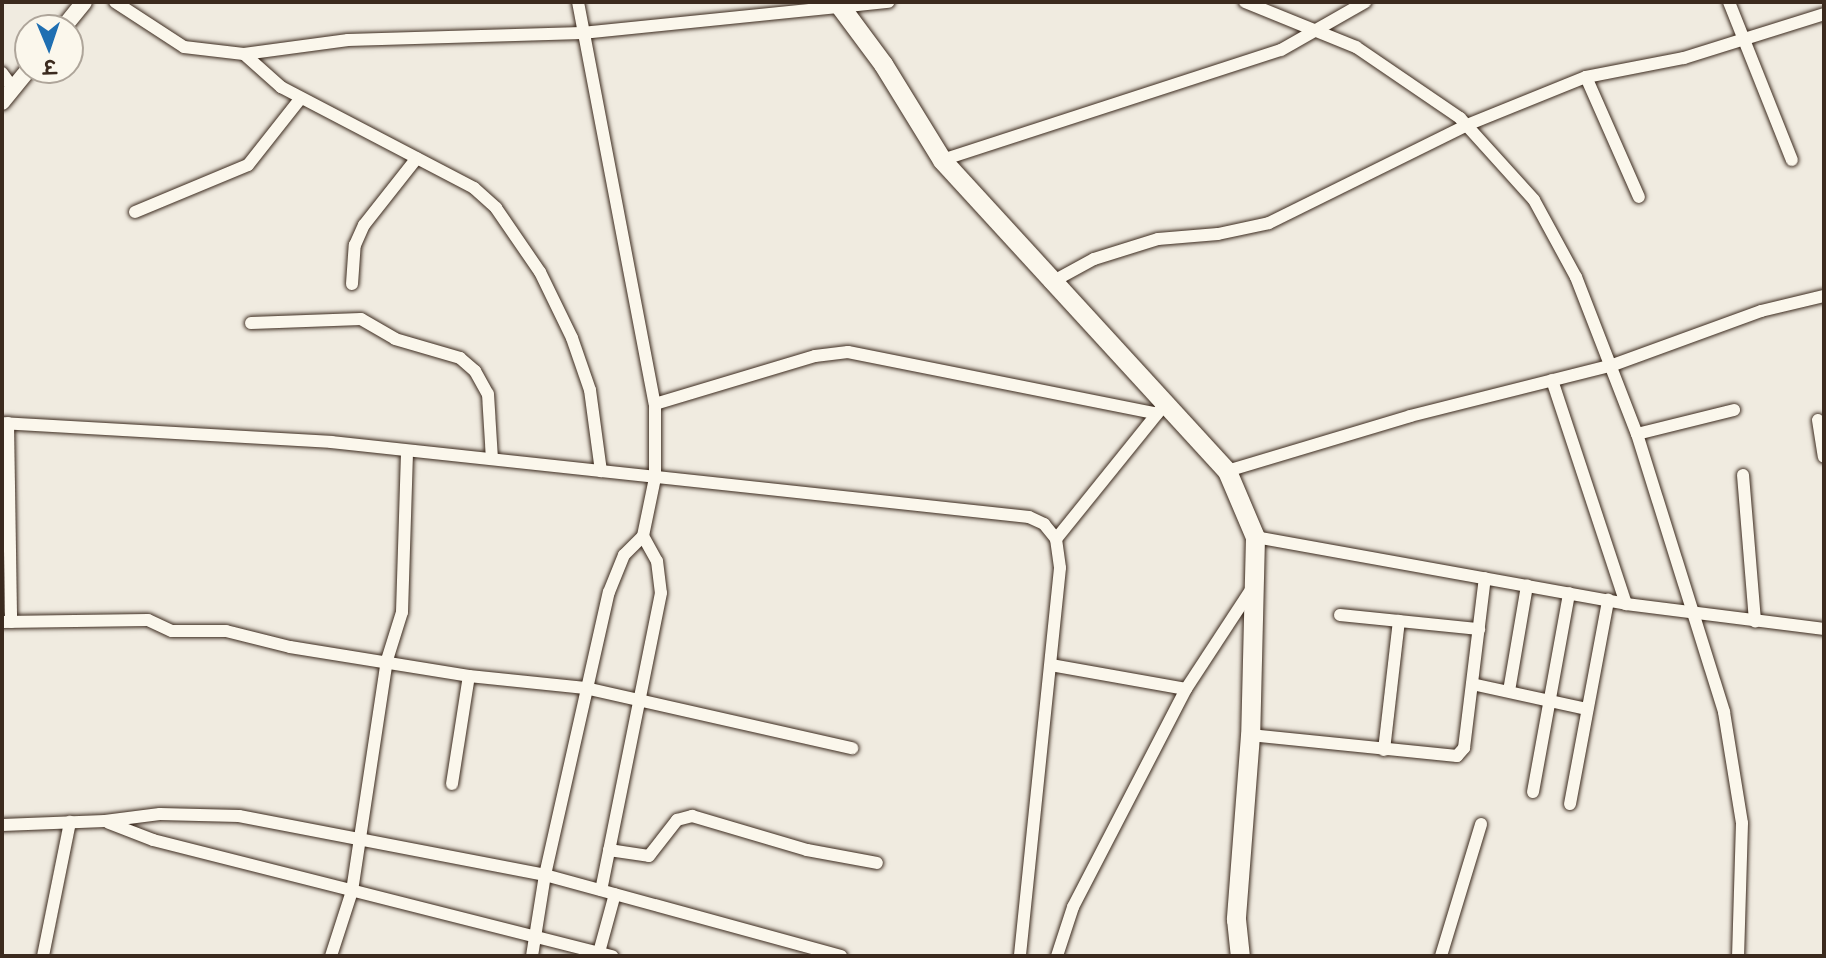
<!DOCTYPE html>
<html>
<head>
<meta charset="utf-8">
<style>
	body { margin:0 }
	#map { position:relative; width:1826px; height:958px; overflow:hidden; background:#f0ebe0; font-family:"Playpen Sans","Playpen Sans Deva",sans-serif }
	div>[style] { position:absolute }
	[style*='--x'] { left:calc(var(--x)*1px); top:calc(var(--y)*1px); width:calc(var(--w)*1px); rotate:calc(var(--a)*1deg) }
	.roads { filter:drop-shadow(0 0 2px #3b2a1e) drop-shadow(0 0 2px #3b2a1e) }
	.minor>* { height:12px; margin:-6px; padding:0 6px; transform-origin:6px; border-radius:6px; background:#fbf7ec }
	.tertiary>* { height:16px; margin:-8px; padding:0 8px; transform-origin:8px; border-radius:8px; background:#fbf7ec }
	.primary>* { height:19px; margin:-9.5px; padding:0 9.5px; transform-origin:9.5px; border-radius:9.5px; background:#fbf7ec }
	span { translate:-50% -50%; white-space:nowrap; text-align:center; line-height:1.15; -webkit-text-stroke:5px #fbf7ec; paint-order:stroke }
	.frame { position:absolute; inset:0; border:4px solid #3b2a1e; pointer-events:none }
	.north { position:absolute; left:14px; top:14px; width:70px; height:70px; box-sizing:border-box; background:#fbf7ec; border:2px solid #aea59a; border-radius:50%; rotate:178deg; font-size:19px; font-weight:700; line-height:28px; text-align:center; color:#3b2a1e }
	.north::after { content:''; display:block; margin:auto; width:24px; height:32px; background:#1f6fb2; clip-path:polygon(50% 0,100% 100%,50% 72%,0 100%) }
</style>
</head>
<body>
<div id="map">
	<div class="roads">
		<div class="minor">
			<div style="--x:115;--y:2;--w:82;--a:33.1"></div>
			<div style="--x:184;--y:47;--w:60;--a:6.7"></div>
			<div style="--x:244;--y:54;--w:105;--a:-7.7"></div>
			<div style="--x:348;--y:40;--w:234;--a:-1.7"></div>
			<div style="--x:582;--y:33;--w:308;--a:-5.8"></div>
			<div style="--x:578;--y:2;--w:409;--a:79.2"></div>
			<div style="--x:655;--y:404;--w:74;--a:90"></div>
			<div style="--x:655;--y:478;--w:59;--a:101.7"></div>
			<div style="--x:643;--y:536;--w:29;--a:61"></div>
			<div style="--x:657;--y:561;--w:32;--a:83"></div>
			<div style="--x:661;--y:593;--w:303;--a:101.4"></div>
			<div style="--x:1245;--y:2;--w:120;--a:22.1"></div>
			<div style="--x:1356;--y:47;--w:126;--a:34.3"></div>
			<div style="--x:1460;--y:118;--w:110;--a:47.9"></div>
			<div style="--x:1534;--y:200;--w:88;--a:61.4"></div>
			<div style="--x:1576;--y:277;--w:168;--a:68.8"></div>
			<div style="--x:1637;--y:434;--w:291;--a:72.6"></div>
			<div style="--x:1724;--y:712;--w:112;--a:80.8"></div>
			<div style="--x:1742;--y:823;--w:133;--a:91.7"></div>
			<div style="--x:1729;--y:2;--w:170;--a:68.3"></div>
			<div style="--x:244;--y:54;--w:50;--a:41.7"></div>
			<div style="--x:281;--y:87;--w:218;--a:27.6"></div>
			<div style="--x:474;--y:188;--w:30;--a:42"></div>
			<div style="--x:496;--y:208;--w:78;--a:55.5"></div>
			<div style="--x:540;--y:272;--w:73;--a:64.1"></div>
			<div style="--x:572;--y:338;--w:55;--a:70.9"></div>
			<div style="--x:590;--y:390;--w:82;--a:82.3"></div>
			<div style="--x:2;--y:73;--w:19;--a:54"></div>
			<div style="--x:1586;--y:77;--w:131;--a:66.2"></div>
			<div style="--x:942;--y:160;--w:356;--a:-18"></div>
			<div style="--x:1281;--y:50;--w:97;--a:-29.7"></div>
			<div style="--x:135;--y:212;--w:122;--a:-22.6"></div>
			<div style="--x:248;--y:165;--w:85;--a:-51.7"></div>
			<div style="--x:1050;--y:283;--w:50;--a:-28.6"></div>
			<div style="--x:1094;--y:259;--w:67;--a:-17.4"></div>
			<div style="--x:1158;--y:239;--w:60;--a:-4.8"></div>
			<div style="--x:1218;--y:234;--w:52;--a:-12.2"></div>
			<div style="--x:1269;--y:223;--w:221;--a:-26.3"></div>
			<div style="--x:1467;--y:125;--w:128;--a:-22"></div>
			<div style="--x:1586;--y:77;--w:100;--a:-11"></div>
			<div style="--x:1684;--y:58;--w:147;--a:-17.4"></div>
			<div style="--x:352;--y:284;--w:39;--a:-86"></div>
			<div style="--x:355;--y:245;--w:22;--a:-66"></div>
			<div style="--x:364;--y:225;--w:85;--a:-51.7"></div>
			<div style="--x:251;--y:323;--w:110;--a:-2.1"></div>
			<div style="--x:361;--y:319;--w:39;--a:30"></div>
			<div style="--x:395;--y:339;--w:68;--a:16.3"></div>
			<div style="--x:460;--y:358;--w:20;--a:41"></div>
			<div style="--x:475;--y:371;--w:26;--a:61"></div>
			<div style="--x:488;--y:394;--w:65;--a:86.5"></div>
			<div style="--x:1552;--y:380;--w:236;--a:71.7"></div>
			<div style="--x:655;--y:404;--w:167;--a:-16.7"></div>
			<div style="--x:815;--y:356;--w:33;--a:-7"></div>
			<div style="--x:848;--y:352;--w:315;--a:11.3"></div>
			<div style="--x:1818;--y:420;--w:37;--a:81"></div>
			<div style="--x:2;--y:423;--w:330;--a:3.3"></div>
			<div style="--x:331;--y:442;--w:702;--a:6.13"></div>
			<div style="--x:1029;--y:517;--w:17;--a:25"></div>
			<div style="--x:1044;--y:524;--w:19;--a:51"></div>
			<div style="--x:1056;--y:539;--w:29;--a:82"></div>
			<div style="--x:1060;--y:568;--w:390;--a:95.9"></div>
			<div style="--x:8;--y:423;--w:199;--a:89.1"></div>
			<div style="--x:1637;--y:434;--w:100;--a:-13.9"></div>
			<div style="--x:1227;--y:471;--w:191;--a:-16.7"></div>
			<div style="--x:1410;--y:416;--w:209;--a:-14.1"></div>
			<div style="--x:1613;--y:365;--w:158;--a:-20"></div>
			<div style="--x:1761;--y:311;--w:65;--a:-13.4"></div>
			<div style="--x:1743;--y:475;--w:147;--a:85.3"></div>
			<div style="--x:1255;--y:537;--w:377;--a:10.2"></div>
			<div style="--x:1626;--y:604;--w:200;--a:7.2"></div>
			<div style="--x:1056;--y:539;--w:167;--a:-51.1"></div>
			<div style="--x:1340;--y:615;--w:140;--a:5.8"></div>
			<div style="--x:2;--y:622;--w:146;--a:-0.8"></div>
			<div style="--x:148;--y:620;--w:26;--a:25"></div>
			<div style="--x:172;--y:631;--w:54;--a:0"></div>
			<div style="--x:226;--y:631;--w:66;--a:14"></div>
			<div style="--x:290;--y:647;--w:181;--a:9.2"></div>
			<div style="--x:469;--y:676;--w:117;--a:5.9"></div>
			<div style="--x:585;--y:688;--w:274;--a:12.7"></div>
			<div style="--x:1051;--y:665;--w:137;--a:10.1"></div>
			<div style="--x:1472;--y:684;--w:118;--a:12.3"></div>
			<div style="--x:1509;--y:691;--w:107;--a:-80.3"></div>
			<div style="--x:1250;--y:735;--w:208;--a:5.8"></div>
			<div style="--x:1457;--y:756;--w:11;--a:-49"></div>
			<div style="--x:1464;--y:748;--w:171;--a:-83"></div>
			<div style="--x:1384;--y:750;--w:130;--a:-83.4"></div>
			<div style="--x:452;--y:784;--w:109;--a:-81.1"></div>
			<div style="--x:1533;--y:792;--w:202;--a:-79.7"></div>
			<div style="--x:1570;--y:804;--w:208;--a:-79.4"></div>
			<div style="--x:109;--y:823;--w:47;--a:21.1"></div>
			<div style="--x:153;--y:840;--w:474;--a:14.2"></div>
			<div style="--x:2;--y:825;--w:103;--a:-2.2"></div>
			<div style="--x:105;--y:821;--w:55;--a:-7.3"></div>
			<div style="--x:160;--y:814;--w:79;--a:1.5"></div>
			<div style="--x:239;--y:816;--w:312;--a:10.9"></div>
			<div style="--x:545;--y:875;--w:307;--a:15.3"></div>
			<div style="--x:609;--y:850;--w:40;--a:8.5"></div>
			<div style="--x:649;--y:856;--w:46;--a:-52.1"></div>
			<div style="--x:677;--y:820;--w:16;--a:-15"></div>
			<div style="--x:692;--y:816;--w:120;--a:16.5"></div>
			<div style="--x:807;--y:850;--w:71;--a:10.5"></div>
			<div style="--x:43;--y:956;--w:137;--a:-78.6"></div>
			<div style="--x:331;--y:956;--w:68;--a:-72.1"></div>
			<div style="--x:352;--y:891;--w:234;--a:-81.4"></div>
			<div style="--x:387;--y:660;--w:50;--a:-72.6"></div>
			<div style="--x:402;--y:612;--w:160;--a:-88.2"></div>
			<div style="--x:532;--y:956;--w:82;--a:-80.9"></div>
			<div style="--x:545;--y:875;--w:290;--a:-77.3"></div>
			<div style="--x:609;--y:592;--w:40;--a:-68"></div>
			<div style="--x:624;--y:555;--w:27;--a:-45"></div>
			<div style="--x:598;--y:956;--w:64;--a:-74.7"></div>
			<div style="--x:1057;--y:956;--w:52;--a:-71.9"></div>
			<div style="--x:1073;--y:907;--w:246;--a:-62.6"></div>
			<div style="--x:1186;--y:689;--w:121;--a:-56.8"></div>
			<div style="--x:1441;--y:956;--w:138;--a:-73.1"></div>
		</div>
		<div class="tertiary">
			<div style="--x:63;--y:28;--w:33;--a:-51"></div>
			<div style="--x:2;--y:102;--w:41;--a:-50.9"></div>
		</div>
		<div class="primary">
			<div style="--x:837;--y:2;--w:77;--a:53.4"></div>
			<div style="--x:883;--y:64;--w:113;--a:58.4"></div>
			<div style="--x:942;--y:160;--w:422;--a:47.5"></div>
			<div style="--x:1227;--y:471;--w:72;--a:67"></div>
			<div style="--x:1255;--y:537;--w:198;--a:91.4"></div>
			<div style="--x:1250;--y:735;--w:185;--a:94.4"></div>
			<div style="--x:1236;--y:919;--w:37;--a:84"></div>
		</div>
	</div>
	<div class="frame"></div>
	<div class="north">उ</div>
</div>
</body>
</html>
